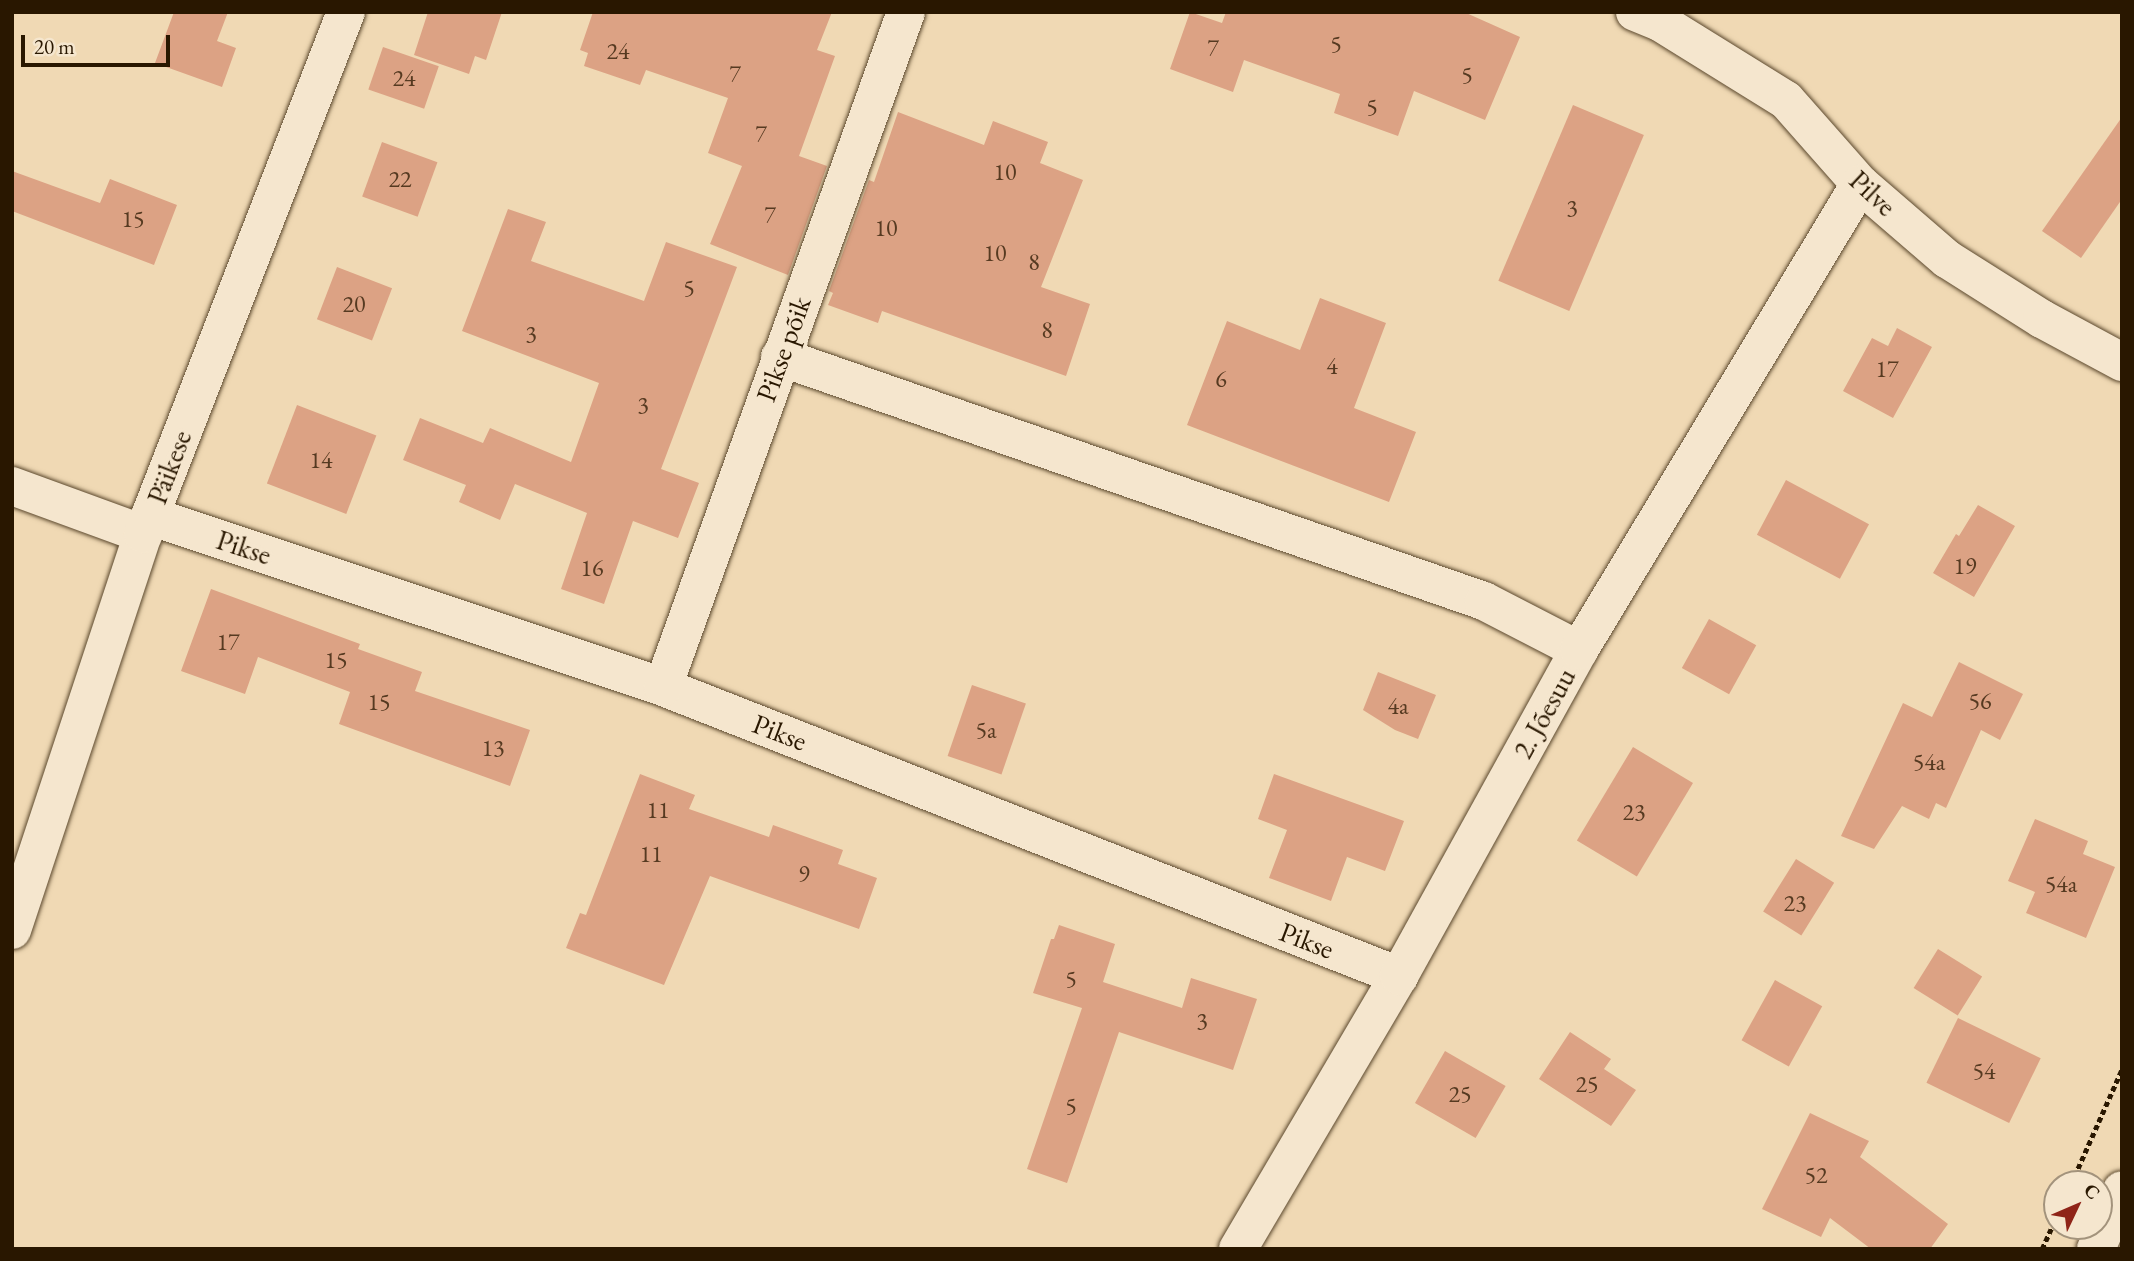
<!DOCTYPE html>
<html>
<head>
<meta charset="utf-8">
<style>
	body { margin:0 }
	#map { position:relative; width:2134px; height:1261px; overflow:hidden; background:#f0d9b4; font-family:"EB Garamond",serif }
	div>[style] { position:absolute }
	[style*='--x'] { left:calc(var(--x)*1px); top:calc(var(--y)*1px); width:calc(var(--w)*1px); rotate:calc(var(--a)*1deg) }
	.building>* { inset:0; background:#dca284; transform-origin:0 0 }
	.path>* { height:4.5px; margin-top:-2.25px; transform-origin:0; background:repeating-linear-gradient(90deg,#291700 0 5px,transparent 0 8.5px) }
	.roads { filter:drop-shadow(0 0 2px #5b482d) drop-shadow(0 0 2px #5b482d) }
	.minor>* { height:38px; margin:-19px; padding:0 19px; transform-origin:19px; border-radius:19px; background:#f5e6ce }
	.tertiary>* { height:38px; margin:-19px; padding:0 19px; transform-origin:19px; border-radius:19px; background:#f5e6ce }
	span { translate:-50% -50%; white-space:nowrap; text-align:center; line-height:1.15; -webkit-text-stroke:7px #f5e6ce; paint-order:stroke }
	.number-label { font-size:24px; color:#563a21 }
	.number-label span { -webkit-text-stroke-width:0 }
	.street-label { font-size:28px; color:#291700 }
	.frame { position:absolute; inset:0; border:14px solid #291700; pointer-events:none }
	.north { position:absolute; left:2043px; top:1170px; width:70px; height:70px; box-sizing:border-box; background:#f5e6ce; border:2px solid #a3937c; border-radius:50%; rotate:46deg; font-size:19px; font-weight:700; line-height:28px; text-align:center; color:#291700 }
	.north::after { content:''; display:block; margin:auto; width:24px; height:32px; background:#8f2418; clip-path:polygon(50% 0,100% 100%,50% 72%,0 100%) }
	.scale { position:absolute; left:21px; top:35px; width:149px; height:32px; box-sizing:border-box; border:4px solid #291700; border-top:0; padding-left:9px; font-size:21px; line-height:24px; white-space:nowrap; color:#291700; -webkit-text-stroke:5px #f5e6ce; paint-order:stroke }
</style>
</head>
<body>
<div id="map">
	<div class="building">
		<div style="clip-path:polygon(174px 12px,228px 12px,217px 41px,236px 48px,222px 87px,155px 63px)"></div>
		<div style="clip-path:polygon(428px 12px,502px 12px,486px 60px,475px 56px,469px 74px,414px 55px)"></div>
		<div style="clip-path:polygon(593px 12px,832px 12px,817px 50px,835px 56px,799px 156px,827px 166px,788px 275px,710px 244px,742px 166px,708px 153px,728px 98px,646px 70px,640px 85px,584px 66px,588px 53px,580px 50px)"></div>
		<div style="clip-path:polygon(1190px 12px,1222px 23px,1226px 12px,1464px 12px,1520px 37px,1485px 120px,1414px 91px,1398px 136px,1334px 113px,1340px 94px,1244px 60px,1233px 92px,1170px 69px)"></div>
		<div style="left:383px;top:47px;width:59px;height:45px;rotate:19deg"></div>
		<div style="left:1573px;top:105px;width:77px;height:191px;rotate:23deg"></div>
		<div style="clip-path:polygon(898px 112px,984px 145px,993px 121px,1048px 142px,1040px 163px,1083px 180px,1041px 287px,1090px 304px,1066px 376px,882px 311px,878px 323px,828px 305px,833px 293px,829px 291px,869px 180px,874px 182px)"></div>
		<div style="clip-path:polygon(2122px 117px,2122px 199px,2081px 258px,2042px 231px)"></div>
		<div style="left:382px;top:142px;width:59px;height:58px;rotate:20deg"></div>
		<div style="clip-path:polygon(12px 171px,100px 203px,110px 179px,177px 205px,154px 265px,12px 211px)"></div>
		<div style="clip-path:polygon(508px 209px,546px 222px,531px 261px,644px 301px,666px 242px,737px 267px,661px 469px,699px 483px,678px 538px,633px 521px,604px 604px,561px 589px,587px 513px,515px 484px,500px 520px,459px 502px,466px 485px,403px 460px,420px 418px,483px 443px,490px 428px,571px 462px,599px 383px,462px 331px)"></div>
		<div style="left:337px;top:267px;width:59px;height:56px;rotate:21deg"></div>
		<div style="clip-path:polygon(1320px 298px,1386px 323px,1354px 408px,1416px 432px,1389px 502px,1187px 425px,1227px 321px,1300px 350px)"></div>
		<div style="clip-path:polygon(1897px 328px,1932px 347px,1893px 418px,1843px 391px,1872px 338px,1888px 346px)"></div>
		<div style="left:297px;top:405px;width:85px;height:84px;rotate:21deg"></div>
		<div style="left:1786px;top:480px;width:94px;height:62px;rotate:28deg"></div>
		<div style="clip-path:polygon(1978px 505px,2015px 526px,1974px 597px,1933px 573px,1956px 534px,1959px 536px)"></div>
		<div style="clip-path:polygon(211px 589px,360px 644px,358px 649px,422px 672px,415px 691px,530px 730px,510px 786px,339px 724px,350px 692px,258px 657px,245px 694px,181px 671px)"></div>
		<div style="left:1709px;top:619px;width:54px;height:56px;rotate:29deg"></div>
		<div style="clip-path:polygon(1959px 662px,2023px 694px,2000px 740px,1981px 730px,1946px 808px,1936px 803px,1929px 819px,1902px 806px,1874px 849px,1841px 836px,1903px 703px,1932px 717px)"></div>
		<div style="clip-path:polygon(1378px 672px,1436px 695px,1418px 739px,1395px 730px,1363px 710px)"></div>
		<div style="left:972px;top:685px;width:57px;height:75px;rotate:19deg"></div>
		<div style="left:1633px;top:747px;width:70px;height:109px;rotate:31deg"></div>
		<div style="clip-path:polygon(640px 774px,695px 795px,689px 809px,769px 837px,773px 825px,843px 850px,838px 864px,877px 878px,859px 929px,710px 876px,664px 985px,566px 948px,580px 913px,586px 915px)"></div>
		<div style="clip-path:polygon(1274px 774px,1404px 821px,1385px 871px,1347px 857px,1331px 901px,1269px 878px,1287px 830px,1258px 819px)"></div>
		<div style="clip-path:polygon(2035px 819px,2088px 841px,2083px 854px,2115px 867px,2086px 938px,2026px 913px,2035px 892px,2008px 881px)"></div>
		<div style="left:1796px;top:859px;width:45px;height:62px;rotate:32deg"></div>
		<div style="clip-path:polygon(1059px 925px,1115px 944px,1103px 982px,1182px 1008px,1191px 978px,1257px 999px,1233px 1070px,1119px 1032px,1067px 1183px,1027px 1169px,1082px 1008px,1033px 993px,1051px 939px,1054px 939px)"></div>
		<div style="left:1938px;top:949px;width:52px;height:46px;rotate:32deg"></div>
		<div style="left:1775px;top:980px;width:54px;height:69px;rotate:29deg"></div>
		<div style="left:1958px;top:1018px;width:92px;height:72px;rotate:26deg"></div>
		<div style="clip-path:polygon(1570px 1032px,1611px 1059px,1604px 1069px,1636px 1090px,1611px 1126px,1539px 1079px)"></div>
		<div style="left:1445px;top:1051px;width:70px;height:60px;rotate:30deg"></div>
		<div style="clip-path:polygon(1810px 1113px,1869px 1141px,1860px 1157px,1948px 1224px,1930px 1249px,1871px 1249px,1830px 1218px,1821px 1237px,1762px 1209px)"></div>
	</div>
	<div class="path">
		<div style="--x:2071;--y:1184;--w:126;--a:-66.1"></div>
		<div style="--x:2042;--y:1249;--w:36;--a:-66"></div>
	</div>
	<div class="roads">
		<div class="minor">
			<div style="--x:1635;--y:12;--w:27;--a:22"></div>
			<div style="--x:1660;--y:22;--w:148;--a:31.8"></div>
			<div style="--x:1786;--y:100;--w:112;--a:48.6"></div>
			<div style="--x:1860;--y:184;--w:115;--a:40.8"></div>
			<div style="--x:1947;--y:259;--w:112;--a:32.3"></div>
			<div style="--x:2042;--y:319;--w:91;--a:28.3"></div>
			<div style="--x:780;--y:357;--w:745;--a:19.12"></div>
			<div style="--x:1484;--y:601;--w:107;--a:27.3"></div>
			<div style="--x:12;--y:486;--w:140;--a:20.1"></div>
			<div style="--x:150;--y:516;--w:541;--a:18.43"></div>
			<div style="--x:663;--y:687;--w:791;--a:21.44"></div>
			<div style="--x:663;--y:687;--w:717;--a:-70.2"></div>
			<div style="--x:12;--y:930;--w:417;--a:-71.7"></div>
			<div style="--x:143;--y:534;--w:560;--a:-68.75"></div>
			<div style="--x:1238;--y:1249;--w:317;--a:-59.5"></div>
			<div style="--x:1399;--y:976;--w:372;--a:-61.1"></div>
			<div style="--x:1579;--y:650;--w:544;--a:-58.91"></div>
		</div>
		<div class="tertiary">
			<div style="--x:2096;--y:1249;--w:64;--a:-66.2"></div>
		</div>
	</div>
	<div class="number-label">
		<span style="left:1336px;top:44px">5</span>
		<span style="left:1213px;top:48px">7</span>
		<span style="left:618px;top:51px">24</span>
		<span style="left:735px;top:74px">7</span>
		<span style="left:1467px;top:75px">5</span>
		<span style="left:404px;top:78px">24</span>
		<span style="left:1372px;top:107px">5</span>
		<span style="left:761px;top:134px">7</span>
		<span style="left:1005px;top:172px">10</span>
		<span style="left:400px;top:179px">22</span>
		<span style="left:1572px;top:208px">3</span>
		<span style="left:770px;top:215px">7</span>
		<span style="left:133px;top:219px">15</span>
		<span style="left:886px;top:228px">10</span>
		<span style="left:995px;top:253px">10</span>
		<span style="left:1034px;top:262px">8</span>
		<span style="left:689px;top:288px">5</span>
		<span style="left:354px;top:304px">20</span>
		<span style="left:1047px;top:330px">8</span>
		<span style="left:531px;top:334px">3</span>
		<span style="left:1332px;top:366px">4</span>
		<span style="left:1887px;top:369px">17</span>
		<span style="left:1221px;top:379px">6</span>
		<span style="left:643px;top:405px">3</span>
		<span style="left:321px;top:460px">14</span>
		<span style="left:1965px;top:566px">19</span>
		<span style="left:592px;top:568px">16</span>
		<span style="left:228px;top:642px">17</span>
		<span style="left:336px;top:660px">15</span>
		<span style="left:1980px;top:701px">56</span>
		<span style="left:379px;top:702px">15</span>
		<span style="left:1398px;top:706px">4a</span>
		<span style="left:986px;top:730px">5a</span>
		<span style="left:493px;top:748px">13</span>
		<span style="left:1929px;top:762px">54a</span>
		<span style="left:658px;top:810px">11</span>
		<span style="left:1634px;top:812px">23</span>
		<span style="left:651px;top:854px">11</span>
		<span style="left:804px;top:874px">9</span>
		<span style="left:2061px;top:884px">54a</span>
		<span style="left:1795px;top:903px">23</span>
		<span style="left:1071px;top:979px">5</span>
		<span style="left:1202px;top:1021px">3</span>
		<span style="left:1984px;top:1071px">54</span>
		<span style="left:1587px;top:1084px">25</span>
		<span style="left:1460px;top:1094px">25</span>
		<span style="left:1071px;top:1106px">5</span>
		<span style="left:1816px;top:1175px">52</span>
	</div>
	<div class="street-label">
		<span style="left:1873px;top:193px;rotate:43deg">Pilve</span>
		<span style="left:783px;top:349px;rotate:-70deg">Pikse põik</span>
		<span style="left:169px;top:467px;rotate:-69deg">Päikese</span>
		<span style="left:244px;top:547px;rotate:18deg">Pikse</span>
		<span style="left:1544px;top:713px;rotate:-61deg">2. Jõesuu</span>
		<span style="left:780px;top:732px;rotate:21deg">Pikse</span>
		<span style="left:1307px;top:940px;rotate:21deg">Pikse</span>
	</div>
	<div class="frame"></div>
	<div class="north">С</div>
	<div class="scale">20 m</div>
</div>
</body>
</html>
